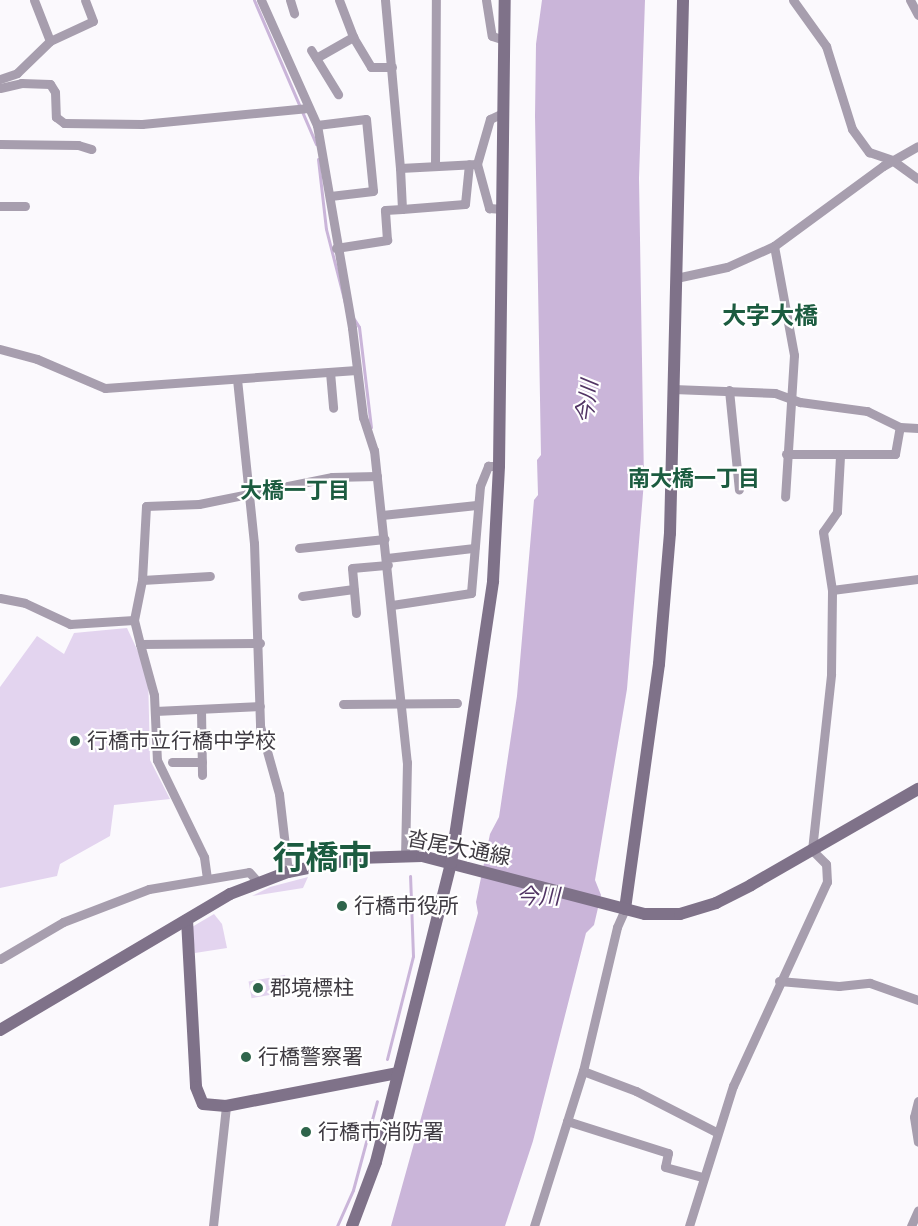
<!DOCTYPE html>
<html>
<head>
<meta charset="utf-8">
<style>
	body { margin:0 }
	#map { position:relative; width:918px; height:1226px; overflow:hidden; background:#fbf9fd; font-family:"Archivo Narrow","Noto Sans JP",sans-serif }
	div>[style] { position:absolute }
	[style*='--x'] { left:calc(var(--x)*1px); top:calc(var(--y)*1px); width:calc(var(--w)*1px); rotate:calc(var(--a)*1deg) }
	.green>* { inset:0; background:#e3d4ef; transform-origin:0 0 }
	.water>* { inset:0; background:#cab5d9 }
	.stream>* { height:3px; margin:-1.5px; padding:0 1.5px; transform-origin:1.5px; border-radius:1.5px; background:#cab5d9 }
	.street>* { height:9px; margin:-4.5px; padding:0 4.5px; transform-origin:4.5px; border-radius:4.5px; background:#a79eae }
	.secondary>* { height:12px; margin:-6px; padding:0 6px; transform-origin:6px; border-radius:6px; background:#7f7289 }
	.dots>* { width:16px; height:16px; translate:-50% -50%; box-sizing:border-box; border:3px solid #fff; border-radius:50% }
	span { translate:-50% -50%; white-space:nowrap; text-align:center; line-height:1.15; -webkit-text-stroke:4.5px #fff; paint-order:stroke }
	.poi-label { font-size:21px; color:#3e3a41 }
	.left { translate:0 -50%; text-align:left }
	.street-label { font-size:21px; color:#3e3a41 }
	.water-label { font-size:22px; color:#513464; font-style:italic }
	.neighbourhood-label { font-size:22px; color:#1c5c40; font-weight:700 }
	.quarter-label { font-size:24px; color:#1c5c40; font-weight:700 }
	.town-label { font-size:33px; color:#1c5c40; font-weight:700 }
</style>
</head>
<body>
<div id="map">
	<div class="green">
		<div style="clip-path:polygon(127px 628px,148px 673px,150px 760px,170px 799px,114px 805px,110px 836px,60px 864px,57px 876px,0 888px,0 687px,37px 636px,64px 654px,74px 633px)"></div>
		<div style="clip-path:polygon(308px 877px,303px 888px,252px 896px,270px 887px)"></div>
		<div style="clip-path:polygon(214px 914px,222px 924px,227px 948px,195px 953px,192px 927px)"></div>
		<div style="left:285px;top:975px;width:17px;height:37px;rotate:80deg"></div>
	</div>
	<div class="water">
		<div style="clip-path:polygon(542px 0,645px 0,639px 178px,644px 481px,627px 689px,595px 880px,601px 895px,594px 925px,586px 933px,533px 1141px,505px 1226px,391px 1226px,478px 913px,476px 902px,490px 834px,499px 817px,517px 696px,534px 500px,538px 495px,537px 460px,541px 455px,535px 116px,536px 44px)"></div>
	</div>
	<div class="stream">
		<div style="--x:254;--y:0;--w:157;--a:66.7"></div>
		<div style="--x:318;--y:159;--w:70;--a:83.5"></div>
		<div style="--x:326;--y:229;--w:76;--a:75.6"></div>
		<div style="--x:354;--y:319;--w:9;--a:58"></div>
		<div style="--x:359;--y:327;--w:101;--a:83.2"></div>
		<div style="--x:387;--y:1059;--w:106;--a:-75.8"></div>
		<div style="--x:413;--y:956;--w:80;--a:-92.1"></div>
		<div style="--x:337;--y:1226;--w:39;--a:-66"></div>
		<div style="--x:353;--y:1190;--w:92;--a:-74.9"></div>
	</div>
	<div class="street">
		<div style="--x:34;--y:0;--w:44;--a:68.7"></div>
		<div style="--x:261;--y:0;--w:137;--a:65.9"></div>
		<div style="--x:317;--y:125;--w:206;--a:80.2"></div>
		<div style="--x:352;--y:328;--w:90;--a:83"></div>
		<div style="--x:363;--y:417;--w:35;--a:72"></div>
		<div style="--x:374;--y:450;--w:314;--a:84"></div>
		<div style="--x:407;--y:762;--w:93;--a:91.2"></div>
		<div style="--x:290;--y:0;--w:14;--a:73"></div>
		<div style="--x:339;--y:0;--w:40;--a:69"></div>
		<div style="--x:353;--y:37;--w:35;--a:59"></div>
		<div style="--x:371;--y:67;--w:21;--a:0"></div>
		<div style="--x:385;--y:0;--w:169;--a:84.9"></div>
		<div style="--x:400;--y:168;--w:77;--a:-3"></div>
		<div style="--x:477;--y:164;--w:46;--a:74.7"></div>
		<div style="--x:489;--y:208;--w:13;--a:4"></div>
		<div style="--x:486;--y:0;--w:36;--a:81"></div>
		<div style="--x:492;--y:36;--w:13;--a:18"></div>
		<div style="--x:793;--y:0;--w:57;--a:54.3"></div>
		<div style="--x:826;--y:46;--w:87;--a:72.6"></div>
		<div style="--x:852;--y:129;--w:29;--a:54"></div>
		<div style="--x:869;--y:152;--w:24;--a:19"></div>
		<div style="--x:892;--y:160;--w:32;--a:36"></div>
		<div style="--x:910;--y:0;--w:17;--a:62"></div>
		<div style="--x:311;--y:50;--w:52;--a:58.5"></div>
		<div style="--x:316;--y:58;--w:43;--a:-29.6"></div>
		<div style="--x:0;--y:79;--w:18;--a:-19"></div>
		<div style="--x:17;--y:73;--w:46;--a:-44.1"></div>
		<div style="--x:50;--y:41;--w:47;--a:-24.9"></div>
		<div style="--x:93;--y:21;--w:22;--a:-111"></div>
		<div style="--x:0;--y:88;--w:22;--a:-13"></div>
		<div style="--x:21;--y:83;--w:29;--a:2"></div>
		<div style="--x:50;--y:84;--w:9;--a:58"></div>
		<div style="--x:55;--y:92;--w:25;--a:88"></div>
		<div style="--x:56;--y:117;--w:10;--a:37"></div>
		<div style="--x:64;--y:123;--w:78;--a:0.7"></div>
		<div style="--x:142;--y:124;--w:167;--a:-5.5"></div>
		<div style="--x:317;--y:125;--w:49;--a:-7"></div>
		<div style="--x:366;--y:119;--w:72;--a:84.4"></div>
		<div style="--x:373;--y:191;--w:43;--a:173.4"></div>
		<div style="--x:0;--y:144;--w:78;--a:0.7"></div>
		<div style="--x:78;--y:145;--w:14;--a:17"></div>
		<div style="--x:477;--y:164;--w:47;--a:-73.9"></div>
		<div style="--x:490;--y:119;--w:14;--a:-25"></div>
		<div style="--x:435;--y:166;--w:166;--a:-89.7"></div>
		<div style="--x:400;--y:168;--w:41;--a:87.2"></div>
		<div style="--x:402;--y:209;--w:63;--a:-4.5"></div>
		<div style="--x:465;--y:204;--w:40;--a:-84.3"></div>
		<div style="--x:0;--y:206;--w:25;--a:0"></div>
		<div style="--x:774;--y:246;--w:111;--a:79.6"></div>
		<div style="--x:794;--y:355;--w:142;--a:93.6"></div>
		<div style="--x:336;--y:248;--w:52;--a:-8.9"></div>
		<div style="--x:387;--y:240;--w:30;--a:-94"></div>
		<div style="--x:385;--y:210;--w:17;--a:-3"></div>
		<div style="--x:676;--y:278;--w:52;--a:-12.2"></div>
		<div style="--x:727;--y:267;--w:51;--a:-24.1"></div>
		<div style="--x:774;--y:246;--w:135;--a:-36.3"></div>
		<div style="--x:883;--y:166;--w:40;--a:-29.7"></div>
		<div style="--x:0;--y:349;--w:38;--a:15"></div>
		<div style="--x:37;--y:359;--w:74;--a:23.1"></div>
		<div style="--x:105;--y:388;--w:252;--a:-4.1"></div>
		<div style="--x:330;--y:372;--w:36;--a:85"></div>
		<div style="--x:237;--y:379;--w:165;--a:84.1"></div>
		<div style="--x:254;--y:543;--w:183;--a:88.1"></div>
		<div style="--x:260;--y:726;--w:71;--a:74.4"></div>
		<div style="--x:279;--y:794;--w:79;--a:83.4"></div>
		<div style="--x:673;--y:389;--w:102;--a:2.2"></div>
		<div style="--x:775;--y:393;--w:27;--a:20"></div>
		<div style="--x:800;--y:402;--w:68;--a:7.7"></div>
		<div style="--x:867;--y:411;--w:37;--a:26"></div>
		<div style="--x:900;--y:427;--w:18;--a:3"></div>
		<div style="--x:729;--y:390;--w:100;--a:84.3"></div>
		<div style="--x:786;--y:454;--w:109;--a:0"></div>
		<div style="--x:895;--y:454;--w:27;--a:-80"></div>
		<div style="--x:840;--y:456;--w:56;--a:93.1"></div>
		<div style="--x:837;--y:512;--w:24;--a:125"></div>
		<div style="--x:823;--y:532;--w:59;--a:81.2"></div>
		<div style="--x:832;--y:590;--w:87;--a:-7.3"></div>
		<div style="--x:382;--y:515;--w:95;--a:-6.1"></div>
		<div style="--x:299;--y:548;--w:86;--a:-6"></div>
		<div style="--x:387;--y:558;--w:88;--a:-6.6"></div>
		<div style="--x:142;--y:580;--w:68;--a:-3.4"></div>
		<div style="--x:302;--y:596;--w:52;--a:-7.7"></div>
		<div style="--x:0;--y:598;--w:25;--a:11"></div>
		<div style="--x:25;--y:603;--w:50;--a:25"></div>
		<div style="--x:70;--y:624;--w:64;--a:-3.6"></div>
		<div style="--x:392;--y:605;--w:80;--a:-8.6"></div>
		<div style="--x:471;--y:593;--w:107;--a:-85.2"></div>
		<div style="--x:480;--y:486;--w:22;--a:-68"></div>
		<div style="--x:488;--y:466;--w:11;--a:0"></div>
		<div style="--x:356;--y:613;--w:45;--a:-95.1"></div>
		<div style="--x:352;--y:568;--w:36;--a:-5"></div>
		<div style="--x:260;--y:643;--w:120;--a:179.5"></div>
		<div style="--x:140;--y:644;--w:25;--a:-104"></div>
		<div style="--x:134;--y:620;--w:41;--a:-78.7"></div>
		<div style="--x:142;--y:580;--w:74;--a:-86.9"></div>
		<div style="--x:146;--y:506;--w:53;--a:-2.2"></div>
		<div style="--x:199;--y:504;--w:136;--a:-11.5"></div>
		<div style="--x:332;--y:477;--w:45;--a:-1.3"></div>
		<div style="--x:140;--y:644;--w:53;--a:74.6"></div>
		<div style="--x:154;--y:695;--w:65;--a:87.4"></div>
		<div style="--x:157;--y:760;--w:108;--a:64.1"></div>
		<div style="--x:204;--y:857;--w:21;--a:82"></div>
		<div style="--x:343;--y:704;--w:114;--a:-0.5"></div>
		<div style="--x:201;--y:709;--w:66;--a:89.1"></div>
		<div style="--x:155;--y:711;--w:105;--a:-2.7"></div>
		<div style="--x:172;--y:762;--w:30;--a:0"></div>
		<div style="--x:0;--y:959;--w:73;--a:-30.4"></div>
		<div style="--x:63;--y:922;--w:92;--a:-21"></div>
		<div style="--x:149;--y:889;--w:101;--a:-9.6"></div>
		<div style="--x:249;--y:872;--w:13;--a:48"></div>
		<div style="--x:779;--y:981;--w:60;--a:4.8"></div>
		<div style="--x:839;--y:986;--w:31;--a:-6"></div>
		<div style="--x:870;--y:983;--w:51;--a:19.5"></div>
		<div style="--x:583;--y:1071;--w:57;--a:20.7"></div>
		<div style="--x:636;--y:1091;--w:90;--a:27.1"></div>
		<div style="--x:918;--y:1101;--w:16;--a:104"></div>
		<div style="--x:914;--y:1117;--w:25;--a:81"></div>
		<div style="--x:567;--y:1121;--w:106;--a:17.6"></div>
		<div style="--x:668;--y:1153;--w:14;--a:102"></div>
		<div style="--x:665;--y:1167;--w:38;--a:15"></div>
		<div style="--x:213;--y:1226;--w:121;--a:-83.8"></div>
		<div style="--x:534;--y:1226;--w:163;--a:-72.5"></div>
		<div style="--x:583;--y:1071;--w:148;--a:-76.7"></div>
		<div style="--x:617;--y:927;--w:20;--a:-66"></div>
		<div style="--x:689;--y:1226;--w:147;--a:-72.6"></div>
		<div style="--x:733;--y:1086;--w:225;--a:-65.3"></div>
		<div style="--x:827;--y:882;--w:18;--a:-93"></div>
		<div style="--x:826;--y:864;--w:20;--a:-135"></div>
		<div style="--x:812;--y:850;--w:177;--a:-83.8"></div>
		<div style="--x:831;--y:674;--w:84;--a:-89.3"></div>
		<div style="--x:911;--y:1226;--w:17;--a:-66"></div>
	</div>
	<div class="secondary">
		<div style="--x:625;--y:909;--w:247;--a:-82.1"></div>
		<div style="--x:659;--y:664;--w:131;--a:-85.2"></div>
		<div style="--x:670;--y:533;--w:533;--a:-88.6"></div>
		<div style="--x:187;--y:920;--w:167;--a:86.9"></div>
		<div style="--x:196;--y:1087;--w:18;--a:68"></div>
		<div style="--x:203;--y:1104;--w:23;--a:5"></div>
		<div style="--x:226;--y:1106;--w:174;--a:-10.9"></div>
		<div style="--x:0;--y:1030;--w:267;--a:-30.6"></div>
		<div style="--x:230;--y:894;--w:62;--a:-20.8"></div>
		<div style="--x:288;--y:872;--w:70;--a:-11.5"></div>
		<div style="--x:357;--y:858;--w:65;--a:-1.8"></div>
		<div style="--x:422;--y:856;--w:230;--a:14.6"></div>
		<div style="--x:645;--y:914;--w:35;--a:0"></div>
		<div style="--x:680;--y:914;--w:38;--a:-17"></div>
		<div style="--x:716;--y:903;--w:39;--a:-27"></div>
		<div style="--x:751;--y:885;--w:193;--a:-29.9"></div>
		<div style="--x:352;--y:1226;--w:68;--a:-69.4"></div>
		<div style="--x:376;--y:1162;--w:308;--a:-75.9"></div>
		<div style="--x:451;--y:863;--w:285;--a:-81.5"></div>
		<div style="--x:493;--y:581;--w:115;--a:-87"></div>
		<div style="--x:499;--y:466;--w:466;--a:-89.3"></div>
	</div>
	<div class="dots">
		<div style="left:75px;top:741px;background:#2f654b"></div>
		<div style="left:342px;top:906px;background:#2f654b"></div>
		<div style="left:258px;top:988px;background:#2f654b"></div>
		<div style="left:246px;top:1057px;background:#2f654b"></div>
		<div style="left:306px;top:1132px;background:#2f654b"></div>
	</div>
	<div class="poi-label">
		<span class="left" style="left:87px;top:741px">行橋市立行橋中学校</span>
		<span class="left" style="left:354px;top:906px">行橋市役所</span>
		<span class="left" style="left:270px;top:988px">郡境標柱</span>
		<span class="left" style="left:258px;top:1057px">行橋警察署</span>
		<span class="left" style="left:318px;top:1132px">行橋市消防署</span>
	</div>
	<div class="street-label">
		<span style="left:459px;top:848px;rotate:11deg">沓尾大通線</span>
	</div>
	<div class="water-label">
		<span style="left:587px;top:402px;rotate:-82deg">今川</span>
		<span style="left:538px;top:897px">今川</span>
	</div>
	<div class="neighbourhood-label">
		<span style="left:694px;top:479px">南大橋一丁目</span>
		<span style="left:295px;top:491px">大橋一丁目</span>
	</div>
	<div class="quarter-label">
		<span style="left:770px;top:316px">大字大橋</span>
	</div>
	<div class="town-label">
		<span style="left:322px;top:858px">行橋市</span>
	</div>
</div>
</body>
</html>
